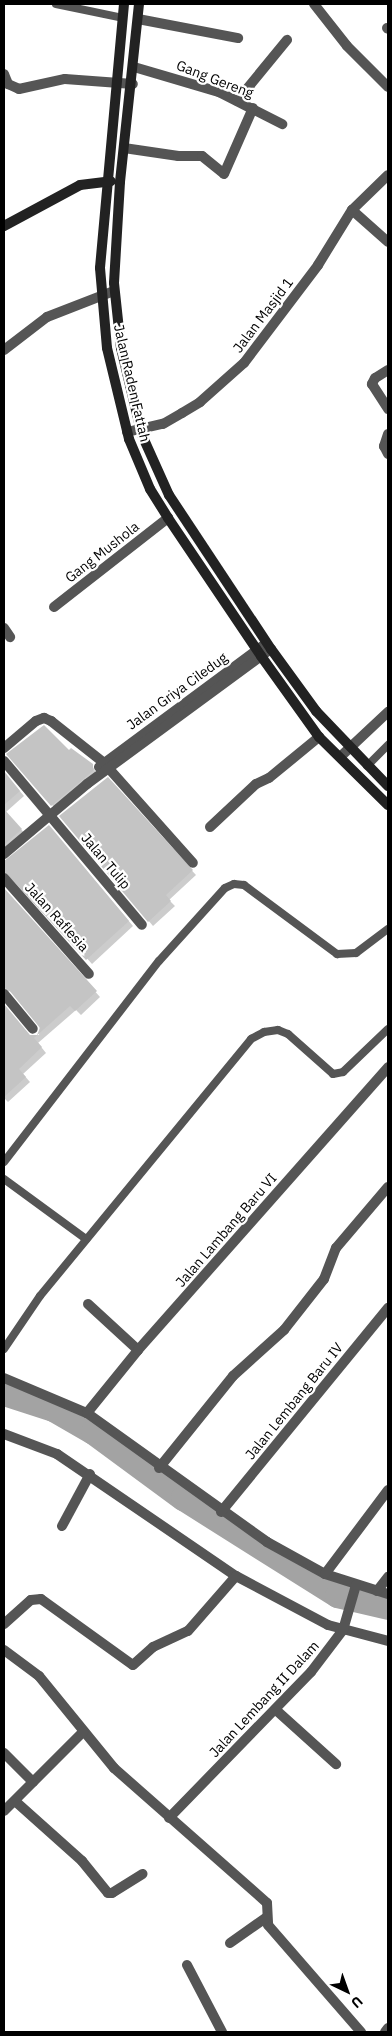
<!DOCTYPE html>
<html>
<head>
<meta charset="utf-8">
<style>
	body { margin:0 }
	#map { position:relative; width:392px; height:2036px; overflow:hidden; background:#fff; font-family:"IBM Plex Sans",sans-serif }
	div>[style] { position:absolute }
	[style*='--x'] { left:calc(var(--x)*1px); top:calc(var(--y)*1px); width:calc(var(--w)*1px); rotate:calc(var(--a)*1deg) }
	.shadow>* { inset:0; background:#0003 }
	.river>* { height:25px; margin:-12.5px; padding:0 12.5px; transform-origin:12.5px; border-radius:12.5px; background:#a3a3a3 }
	.building>* { inset:0; background:#c4c4c4 }
	.lane>* { height:8px; margin:-4px; padding:0 4px; transform-origin:4px; border-radius:4px; background:#555 }
	.street>* { height:10px; margin:-5px; padding:0 5px; transform-origin:5px; border-radius:5px; background:#555 }
	.secondary>* { height:10px; margin:-5px; padding:0 5px; transform-origin:5px; border-radius:5px; background:#222 }
	span { translate:-50% -50%; white-space:nowrap; text-align:center; line-height:1.15; -webkit-text-stroke:4.5px #fff; paint-order:stroke }
	.street-label { font-size:14px; color:#000 }
	.frame { position:absolute; inset:0; border:5px solid #000; pointer-events:none }
	.north { position:absolute; left:322px; top:1966px; width:50px; height:50px; -webkit-text-stroke:4px #fff; paint-order:stroke; rotate:138deg; font-size:14px; font-weight:700; line-height:20px; text-align:center; color:#000 }
	.north::after { content:''; display:block; margin:auto; width:18px; height:22px; background:#000; clip-path:polygon(50% 0,100% 100%,50% 72%,0 100%) }
</style>
</head>
<body>
<div id="map">
	<div class="shadow">
		<div style="clip-path:polygon(69px 752px,92px 765px,97px 775px,56px 809px,52px 805px)"></div>
		<div style="clip-path:polygon(4px 772px,24px 796px,6px 812px,26px 835px,4px 854px)"></div>
		<div style="clip-path:polygon(107px 779px,196px 875px,169px 900px,175px 906px,153px 926px,61px 816px)"></div>
		<div style="clip-path:polygon(54px 832px,133px 926px,92px 964px,15px 878px,4px 878px,4px 860px,9px 861px)"></div>
		<div style="clip-path:polygon(4px 889px,100px 997px,81px 1015px,76px 1010px,38px 1043px,46px 1053px,23px 1074px,30px 1082px,8px 1102px,4px 1098px,4px 1005px,28px 1035px,39px 1035px,40px 1024px,14px 993px,9px 991px,4px 995px)"></div>
	</div>
	<div class="river">
		<div style="--x:4;--y:1393;--w:52;--a:18.1"></div>
		<div style="--x:53;--y:1409;--w:46;--a:29.9"></div>
		<div style="--x:93;--y:1432;--w:112;--a:36.3"></div>
		<div style="--x:183;--y:1498;--w:182;--a:32.2"></div>
		<div style="--x:337;--y:1595;--w:52;--a:13.2"></div>
	</div>
	<div class="building">
		<div style="clip-path:polygon(44px 725px,69px 750px,71px 748px,93px 764px,93px 771px,51px 806px,6px 754px)"></div>
		<div style="clip-path:polygon(4px 771px,20px 791px,4px 805px)"></div>
		<div style="clip-path:polygon(108px 777px,193px 870px,166px 895px,171px 901px,148px 922px,59px 816px)"></div>
		<div style="clip-path:polygon(4px 809px,22px 829px,4px 845px)"></div>
		<div style="clip-path:polygon(49px 825px,129px 921px,86px 960px,4px 871px,4px 861px)"></div>
		<div style="clip-path:polygon(4px 888px,97px 991px,75px 1011px,70px 1006px,34px 1038px,42px 1047px,19px 1069px,26px 1077px,4px 1097px,4px 1004px,30px 1035px,37px 1035px,40px 1028px,9px 990px,4px 987px)"></div>
	</div>
	<div class="lane">
		<div style="--x:56;--y:4;--w:68;--a:11.8"></div>
		<div style="--x:367;--y:766;--w:30;--a:-45"></div>
		<div style="--x:4;--y:1162;--w:254;--a:-52.4"></div>
		<div style="--x:159;--y:961;--w:98;--a:-47.9"></div>
		<div style="--x:225;--y:888;--w:10;--a:-24"></div>
		<div style="--x:234;--y:884;--w:10;--a:6"></div>
		<div style="--x:244;--y:885;--w:116;--a:36.6"></div>
		<div style="--x:337;--y:954;--w:19;--a:-3"></div>
		<div style="--x:356;--y:953;--w:40;--a:-37"></div>
		<div style="--x:4;--y:1179;--w:102;--a:36.2"></div>
		<div style="--x:4;--y:1349;--w:64;--a:-55.8"></div>
		<div style="--x:40;--y:1296;--w:333;--a:-50.6"></div>
		<div style="--x:251;--y:1039;--w:15;--a:-28"></div>
		<div style="--x:264;--y:1032;--w:14;--a:-8"></div>
		<div style="--x:278;--y:1030;--w:11;--a:22"></div>
		<div style="--x:288;--y:1034;--w:60;--a:41.6"></div>
		<div style="--x:333;--y:1074;--w:10;--a:-11"></div>
		<div style="--x:343;--y:1072;--w:62;--a:-43.7"></div>
	</div>
	<div class="street">
		<div style="--x:314;--y:4;--w:53;--a:51.8"></div>
		<div style="--x:347;--y:46;--w:58;--a:45"></div>
		<div style="--x:138;--y:19;--w:102;--a:10.8"></div>
		<div style="--x:387;--y:28;--w:1;--a:45"></div>
		<div style="--x:134;--y:67;--w:89;--a:16.4"></div>
		<div style="--x:219;--y:92;--w:71;--a:26.9"></div>
		<div style="--x:4;--y:74;--w:11;--a:68"></div>
		<div style="--x:8;--y:84;--w:12;--a:24"></div>
		<div style="--x:19;--y:89;--w:47;--a:-12.3"></div>
		<div style="--x:65;--y:79;--w:68;--a:4.2"></div>
		<div style="--x:237;--y:101;--w:79;--a:-50.7"></div>
		<div style="--x:124;--y:148;--w:55;--a:8.4"></div>
		<div style="--x:178;--y:156;--w:24;--a:0"></div>
		<div style="--x:202;--y:156;--w:28;--a:39"></div>
		<div style="--x:224;--y:174;--w:72;--a:-66.3"></div>
		<div style="--x:352;--y:210;--w:48;--a:41.6"></div>
		<div style="--x:4;--y:350;--w:54;--a:-37.5"></div>
		<div style="--x:47;--y:317;--w:72;--a:-21.2"></div>
		<div style="--x:388;--y:370;--w:15;--a:148"></div>
		<div style="--x:375;--y:378;--w:7;--a:117"></div>
		<div style="--x:372;--y:384;--w:30;--a:57"></div>
		<div style="--x:127;--y:432;--w:37;--a:-13"></div>
		<div style="--x:163;--y:424;--w:22;--a:-30"></div>
		<div style="--x:182;--y:413;--w:21;--a:-31"></div>
		<div style="--x:200;--y:402;--w:59;--a:-41.6"></div>
		<div style="--x:244;--y:363;--w:123;--a:-52.9"></div>
		<div style="--x:318;--y:265;--w:65;--a:-58.3"></div>
		<div style="--x:352;--y:210;--w:50;--a:-44.2"></div>
		<div style="--x:388;--y:434;--w:13;--a:108"></div>
		<div style="--x:384;--y:446;--w:9;--a:63"></div>
		<div style="--x:54;--y:607;--w:145;--a:-38"></div>
		<div style="--x:4;--y:628;--w:11;--a:56"></div>
		<div style="--x:4;--y:748;--w:42;--a:-40.2"></div>
		<div style="--x:36;--y:721;--w:9;--a:-21"></div>
		<div style="--x:44;--y:718;--w:8;--a:23"></div>
		<div style="--x:51;--y:721;--w:66;--a:38.3"></div>
		<div style="--x:103;--y:762;--w:135;--a:48.3"></div>
		<div style="--x:340;--y:757;--w:66;--a:-43.2"></div>
		<div style="--x:4;--y:761;--w:214;--a:49.9"></div>
		<div style="--x:99;--y:767;--w:205;--a:-36.5"></div>
		<div style="--x:210;--y:827;--w:63;--a:-43.1"></div>
		<div style="--x:256;--y:784;--w:14;--a:-25"></div>
		<div style="--x:269;--y:778;--w:65;--a:-39.4"></div>
		<div style="--x:4;--y:854;--w:109;--a:-40.1"></div>
		<div style="--x:87;--y:784;--w:225;--a:-36.3"></div>
		<div style="--x:4;--y:878;--w:128;--a:48.5"></div>
		<div style="--x:4;--y:994;--w:45;--a:50.4"></div>
		<div style="--x:88;--y:1304;--w:68;--a:42.6"></div>
		<div style="--x:4;--y:1378;--w:90;--a:22.9"></div>
		<div style="--x:87;--y:1413;--w:221;--a:35.6"></div>
		<div style="--x:267;--y:1542;--w:66;--a:28.9"></div>
		<div style="--x:325;--y:1574;--w:66;--a:17.6"></div>
		<div style="--x:87;--y:1413;--w:81;--a:-51"></div>
		<div style="--x:138;--y:1350;--w:378;--a:-48.5"></div>
		<div style="--x:4;--y:1434;--w:57;--a:20.7"></div>
		<div style="--x:57;--y:1454;--w:217;--a:34.3"></div>
		<div style="--x:236;--y:1576;--w:104;--a:28"></div>
		<div style="--x:328;--y:1625;--w:62;--a:14.9"></div>
		<div style="--x:159;--y:1468;--w:118;--a:-51.2"></div>
		<div style="--x:233;--y:1376;--w:69;--a:-42"></div>
		<div style="--x:284;--y:1330;--w:65;--a:-51.9"></div>
		<div style="--x:324;--y:1279;--w:33;--a:-69"></div>
		<div style="--x:336;--y:1248;--w:80;--a:-49.6"></div>
		<div style="--x:221;--y:1512;--w:264;--a:-50.7"></div>
		<div style="--x:62;--y:1526;--w:59;--a:-61.7"></div>
		<div style="--x:325;--y:1574;--w:105;--a:-53.1"></div>
		<div style="--x:377;--y:1591;--w:18;--a:-52"></div>
		<div style="--x:4;--y:1624;--w:36;--a:-42"></div>
		<div style="--x:31;--y:1600;--w:10;--a:-6"></div>
		<div style="--x:41;--y:1599;--w:113;--a:35.7"></div>
		<div style="--x:133;--y:1665;--w:27;--a:-42"></div>
		<div style="--x:153;--y:1647;--w:38;--a:-25"></div>
		<div style="--x:188;--y:1631;--w:73;--a:-48.9"></div>
		<div style="--x:4;--y:1650;--w:44;--a:36.6"></div>
		<div style="--x:39;--y:1676;--w:119;--a:50.8"></div>
		<div style="--x:114;--y:1768;--w:204;--a:41.4"></div>
		<div style="--x:267;--y:1903;--w:22;--a:87"></div>
		<div style="--x:268;--y:1925;--w:142;--a:49"></div>
		<div style="--x:276;--y:1710;--w:81;--a:42"></div>
		<div style="--x:4;--y:1753;--w:41;--a:45"></div>
		<div style="--x:15;--y:1801;--w:90;--a:41.8"></div>
		<div style="--x:82;--y:1861;--w:41;--a:50.9"></div>
		<div style="--x:108;--y:1893;--w:4;--a:0"></div>
		<div style="--x:112;--y:1893;--w:36;--a:-32"></div>
		<div style="--x:4;--y:1811;--w:112;--a:-45"></div>
		<div style="--x:169;--y:1818;--w:204;--a:-45.8"></div>
		<div style="--x:311;--y:1672;--w:53;--a:-52.7"></div>
		<div style="--x:343;--y:1630;--w:47;--a:-73.9"></div>
		<div style="--x:230;--y:1943;--w:45;--a:-35.1"></div>
		<div style="--x:187;--y:1965;--w:76;--a:62.4"></div>
		<div style="--x:385;--y:2032;--w:5;--a:-53"></div>
	</div>
	<div class="secondary">
		<div style="--x:124;--y:4;--w:265;--a:95.2"></div>
		<div style="--x:100;--y:268;--w:80;--a:85"></div>
		<div style="--x:107;--y:348;--w:94;--a:76.4"></div>
		<div style="--x:129;--y:439;--w:54;--a:67.2"></div>
		<div style="--x:150;--y:489;--w:34;--a:58"></div>
		<div style="--x:168;--y:518;--w:166;--a:56"></div>
		<div style="--x:261;--y:656;--w:100;--a:54.4"></div>
		<div style="--x:319;--y:737;--w:97;--a:44.6"></div>
		<div style="--x:139;--y:4;--w:179;--a:96.1"></div>
		<div style="--x:120;--y:182;--w:101;--a:93.4"></div>
		<div style="--x:114;--y:283;--w:65;--a:83.9"></div>
		<div style="--x:121;--y:348;--w:89;--a:76.4"></div>
		<div style="--x:142;--y:435;--w:66;--a:65.8"></div>
		<div style="--x:169;--y:495;--w:185;--a:56.5"></div>
		<div style="--x:271;--y:649;--w:77;--a:54"></div>
		<div style="--x:316;--y:711;--w:104;--a:46.2"></div>
		<div style="--x:4;--y:226;--w:86;--a:-28.3"></div>
		<div style="--x:80;--y:185;--w:31;--a:-7"></div>
	</div>
	<div class="street-label">
		<span style="left:215px;top:79px;rotate:21deg">Gang Gereng</span>
		<span style="left:263px;top:315px;rotate:-53deg">Jalan Masjid 1</span>
		<span style="left:132px;top:383px;rotate:77deg">Jalan Raden Fattah</span>
		<span style="left:102px;top:552px;rotate:-38deg">Gang Mushola</span>
		<span style="left:177px;top:691px;rotate:-36deg">Jalan Griya Ciledug</span>
		<span style="left:106px;top:861px;rotate:50deg">Jalan Tulip</span>
		<span style="left:57px;top:917px;rotate:48deg">Jalan Raflesia</span>
		<span style="left:226px;top:1230px;rotate:-49deg">Jalan Lambang Baru VI</span>
		<span style="left:294px;top:1401px;rotate:-51deg">Jalan Lembang Baru IV</span>
		<span style="left:264px;top:1699px;rotate:-47deg">Jalan Lembang II Dalam</span>
	</div>
	<div class="frame"></div>
	<div class="north">U</div>
</div>
</body>
</html>
